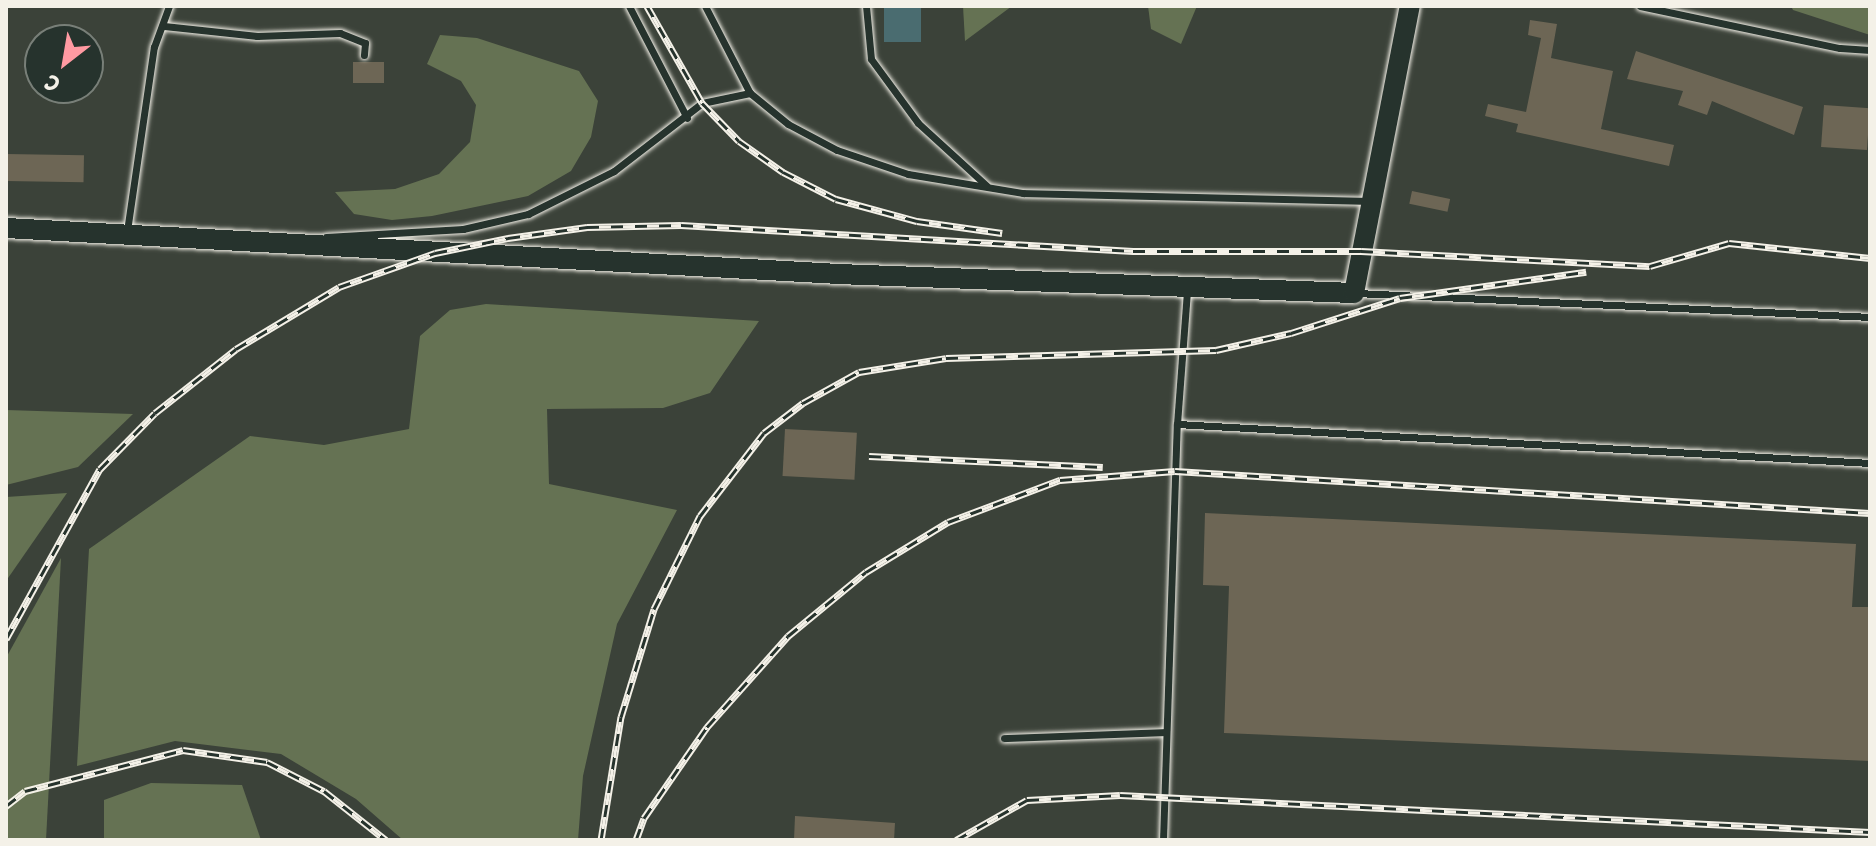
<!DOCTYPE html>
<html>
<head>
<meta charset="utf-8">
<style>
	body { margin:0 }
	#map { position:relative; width:1876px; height:846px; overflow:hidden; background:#3b4239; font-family:"Shantell Sans",sans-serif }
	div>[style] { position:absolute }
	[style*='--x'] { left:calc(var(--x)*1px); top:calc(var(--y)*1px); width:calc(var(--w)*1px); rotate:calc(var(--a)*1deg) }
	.green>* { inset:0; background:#657253 }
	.water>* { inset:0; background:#4a6c70; transform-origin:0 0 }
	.building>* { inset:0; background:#6d6655; transform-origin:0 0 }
	.roads { filter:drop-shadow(0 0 2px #f4f1e8) drop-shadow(0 0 2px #f4f1e8) }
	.lane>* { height:7px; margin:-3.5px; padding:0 3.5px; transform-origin:3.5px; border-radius:3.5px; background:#26332d }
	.secondary>* { height:20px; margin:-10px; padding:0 10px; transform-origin:10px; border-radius:10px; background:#26332d }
	.rail>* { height:7px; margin-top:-3.5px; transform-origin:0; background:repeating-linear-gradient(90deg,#26332d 0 12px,#f4f1e8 0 24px); box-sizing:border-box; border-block:2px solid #f4f1e8 }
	span { translate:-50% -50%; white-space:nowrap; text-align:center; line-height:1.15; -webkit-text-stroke:8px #26332d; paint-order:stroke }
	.frame { position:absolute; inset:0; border:8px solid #f4f1e8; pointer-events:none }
	.north { position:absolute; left:24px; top:24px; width:80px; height:80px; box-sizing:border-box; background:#26332d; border:2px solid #787f78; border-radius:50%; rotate:211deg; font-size:22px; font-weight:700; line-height:32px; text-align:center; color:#f4f1e8 }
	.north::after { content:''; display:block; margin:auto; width:28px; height:36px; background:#ff9aa2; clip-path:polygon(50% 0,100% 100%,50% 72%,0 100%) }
</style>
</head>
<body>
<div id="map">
	<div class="green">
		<div style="clip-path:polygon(963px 6px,1012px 6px,965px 41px)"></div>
		<div style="clip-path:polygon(1148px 6px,1197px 6px,1181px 44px,1151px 29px)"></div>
		<div style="clip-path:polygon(1791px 6px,1870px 6px,1870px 35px,1793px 10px)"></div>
		<div style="clip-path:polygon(440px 35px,477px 38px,579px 71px,598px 101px,591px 137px,571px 171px,528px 196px,432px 216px,392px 220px,354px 214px,335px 192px,395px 189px,439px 174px,470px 142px,476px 105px,461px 81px,427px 64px)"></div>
		<div style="clip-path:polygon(486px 304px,759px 321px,710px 393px,663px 408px,547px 409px,549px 484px,677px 510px,617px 624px,583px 776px,578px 840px,403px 840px,356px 799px,281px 754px,175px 741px,77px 766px,89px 549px,250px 436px,324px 445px,409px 429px,420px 336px,450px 310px)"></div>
		<div style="clip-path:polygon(6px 410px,133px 414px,78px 467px,6px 485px)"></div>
		<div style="clip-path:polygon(67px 493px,6px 581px,6px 497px)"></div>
		<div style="clip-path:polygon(61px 558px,46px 840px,6px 840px,6px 658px)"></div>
		<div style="clip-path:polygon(151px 783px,242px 785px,261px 840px,104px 840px,104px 800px)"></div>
	</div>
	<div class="water">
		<div style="left:884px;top:6px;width:37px;height:36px"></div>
	</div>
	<div class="building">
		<div style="clip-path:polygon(1530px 20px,1557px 24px,1551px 58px,1613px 71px,1601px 129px,1674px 145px,1669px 166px,1516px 132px,1518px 124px,1485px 116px,1488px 104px,1526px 112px,1541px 38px,1528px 35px)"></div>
		<div style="clip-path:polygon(1636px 51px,1803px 107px,1794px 135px,1712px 101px,1707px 115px,1678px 105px,1683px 91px,1627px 79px)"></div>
		<div style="left:353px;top:62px;width:31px;height:21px"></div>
		<div style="left:1824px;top:105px;width:46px;height:42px;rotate:4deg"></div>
		<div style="left:6px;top:154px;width:78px;height:27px;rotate:1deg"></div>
		<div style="left:1412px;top:191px;width:39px;height:13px;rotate:12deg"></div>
		<div style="left:785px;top:429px;width:72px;height:47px;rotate:3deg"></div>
		<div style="clip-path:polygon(1205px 513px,1856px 544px,1852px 607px,1870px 607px,1870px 761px,1224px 733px,1229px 586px,1203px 585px)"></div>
		<div style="clip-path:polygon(795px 816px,895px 823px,894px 840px,794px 840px)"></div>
	</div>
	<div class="roads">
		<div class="lane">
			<div style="--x:629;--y:6;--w:126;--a:62.6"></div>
			<div style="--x:705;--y:6;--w:98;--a:62.7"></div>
			<div style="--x:750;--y:93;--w:49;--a:39.2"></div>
			<div style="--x:788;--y:124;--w:55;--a:28"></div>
			<div style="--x:837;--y:150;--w:75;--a:18.7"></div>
			<div style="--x:908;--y:174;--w:117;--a:9.4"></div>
			<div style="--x:1023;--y:193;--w:345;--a:1.3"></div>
			<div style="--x:866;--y:6;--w:53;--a:84.6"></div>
			<div style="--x:871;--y:59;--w:79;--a:53.7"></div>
			<div style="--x:918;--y:123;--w:93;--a:42.4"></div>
			<div style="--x:1640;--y:6;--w:204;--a:11.9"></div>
			<div style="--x:1840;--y:48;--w:30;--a:4"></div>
			<div style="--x:164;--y:26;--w:94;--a:6.1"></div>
			<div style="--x:257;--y:36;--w:83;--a:-2.1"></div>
			<div style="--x:340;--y:33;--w:27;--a:22"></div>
			<div style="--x:365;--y:43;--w:12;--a:95"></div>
			<div style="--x:127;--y:231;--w:186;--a:-81.7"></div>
			<div style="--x:154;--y:47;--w:44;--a:-69.9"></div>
			<div style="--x:326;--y:237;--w:137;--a:-3.3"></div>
			<div style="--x:463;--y:229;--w:67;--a:-13"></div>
			<div style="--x:528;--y:214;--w:96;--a:-26.6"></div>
			<div style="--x:614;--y:171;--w:111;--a:-37.7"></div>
			<div style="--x:702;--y:103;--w:49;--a:-11.8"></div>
			<div style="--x:1356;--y:293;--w:515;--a:2.67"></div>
			<div style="--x:1177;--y:424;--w:133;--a:-85.7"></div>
			<div style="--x:1004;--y:738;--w:160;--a:-2.1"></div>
			<div style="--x:1163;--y:840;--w:416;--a:-88.1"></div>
			<div style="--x:1177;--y:424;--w:694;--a:3.22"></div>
		</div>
		<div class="secondary">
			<div style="--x:6;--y:228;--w:833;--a:3.16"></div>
			<div style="--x:838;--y:274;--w:516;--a:2.11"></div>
			<div style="--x:1354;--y:293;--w:292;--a:-79"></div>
		</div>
	</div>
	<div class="rail">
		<div style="--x:647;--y:6;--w:112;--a:60.4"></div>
		<div style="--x:702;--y:103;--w:53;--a:45.8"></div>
		<div style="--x:739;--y:141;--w:54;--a:35.2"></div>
		<div style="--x:783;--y:172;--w:59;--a:27"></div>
		<div style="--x:836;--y:199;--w:84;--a:15.2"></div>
		<div style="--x:917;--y:221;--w:86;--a:8"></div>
		<div style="--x:869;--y:456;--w:234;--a:2.7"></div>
		<div style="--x:6;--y:639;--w:194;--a:-61.1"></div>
		<div style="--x:100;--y:469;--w:78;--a:-45.5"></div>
		<div style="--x:155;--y:413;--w:103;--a:-38.3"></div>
		<div style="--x:236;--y:349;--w:120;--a:-31"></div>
		<div style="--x:339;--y:287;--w:102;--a:-19.5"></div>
		<div style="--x:435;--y:253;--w:75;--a:-11.6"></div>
		<div style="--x:508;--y:238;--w:80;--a:-7.9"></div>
		<div style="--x:587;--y:227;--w:94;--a:-1.2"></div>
		<div style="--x:681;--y:225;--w:453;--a:3.3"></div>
		<div style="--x:1133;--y:251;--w:228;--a:0"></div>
		<div style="--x:1361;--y:251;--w:289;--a:3"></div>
		<div style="--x:1650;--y:266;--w:82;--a:-16.2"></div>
		<div style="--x:1729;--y:243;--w:142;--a:6.1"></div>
		<div style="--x:6;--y:806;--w:24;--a:-38"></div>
		<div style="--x:25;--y:791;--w:163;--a:-14.5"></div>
		<div style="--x:183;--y:750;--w:85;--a:8.1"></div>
		<div style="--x:267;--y:762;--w:64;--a:27"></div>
		<div style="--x:324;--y:791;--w:79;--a:38.3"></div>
		<div style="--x:601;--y:840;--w:125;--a:-80.8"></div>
		<div style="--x:621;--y:717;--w:113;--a:-73"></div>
		<div style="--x:654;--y:609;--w:104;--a:-63.7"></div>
		<div style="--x:700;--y:516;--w:105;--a:-52.4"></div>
		<div style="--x:764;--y:433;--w:49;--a:-37.6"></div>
		<div style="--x:803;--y:403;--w:64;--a:-29"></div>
		<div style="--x:859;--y:372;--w:88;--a:-9.1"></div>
		<div style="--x:946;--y:358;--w:270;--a:-1.7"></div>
		<div style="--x:1216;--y:350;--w:77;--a:-12.8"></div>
		<div style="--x:1291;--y:333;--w:114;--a:-17.8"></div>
		<div style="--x:1400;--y:298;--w:188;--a:-8"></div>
		<div style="--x:636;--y:840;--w:23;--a:-70"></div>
		<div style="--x:644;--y:818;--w:111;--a:-55.3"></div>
		<div style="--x:707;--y:727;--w:122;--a:-48.3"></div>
		<div style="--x:788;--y:636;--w:101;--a:-39.4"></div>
		<div style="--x:866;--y:572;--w:96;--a:-31.4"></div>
		<div style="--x:948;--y:522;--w:120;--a:-20.6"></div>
		<div style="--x:1060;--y:480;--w:115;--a:-4.5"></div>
		<div style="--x:1175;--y:471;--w:696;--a:3.46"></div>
		<div style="--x:956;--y:840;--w:81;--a:-29.4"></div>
		<div style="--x:1027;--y:800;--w:93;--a:-3.1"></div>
		<div style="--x:1120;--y:795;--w:751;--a:2.82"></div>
	</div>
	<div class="frame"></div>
	<div class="north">С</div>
</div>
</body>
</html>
